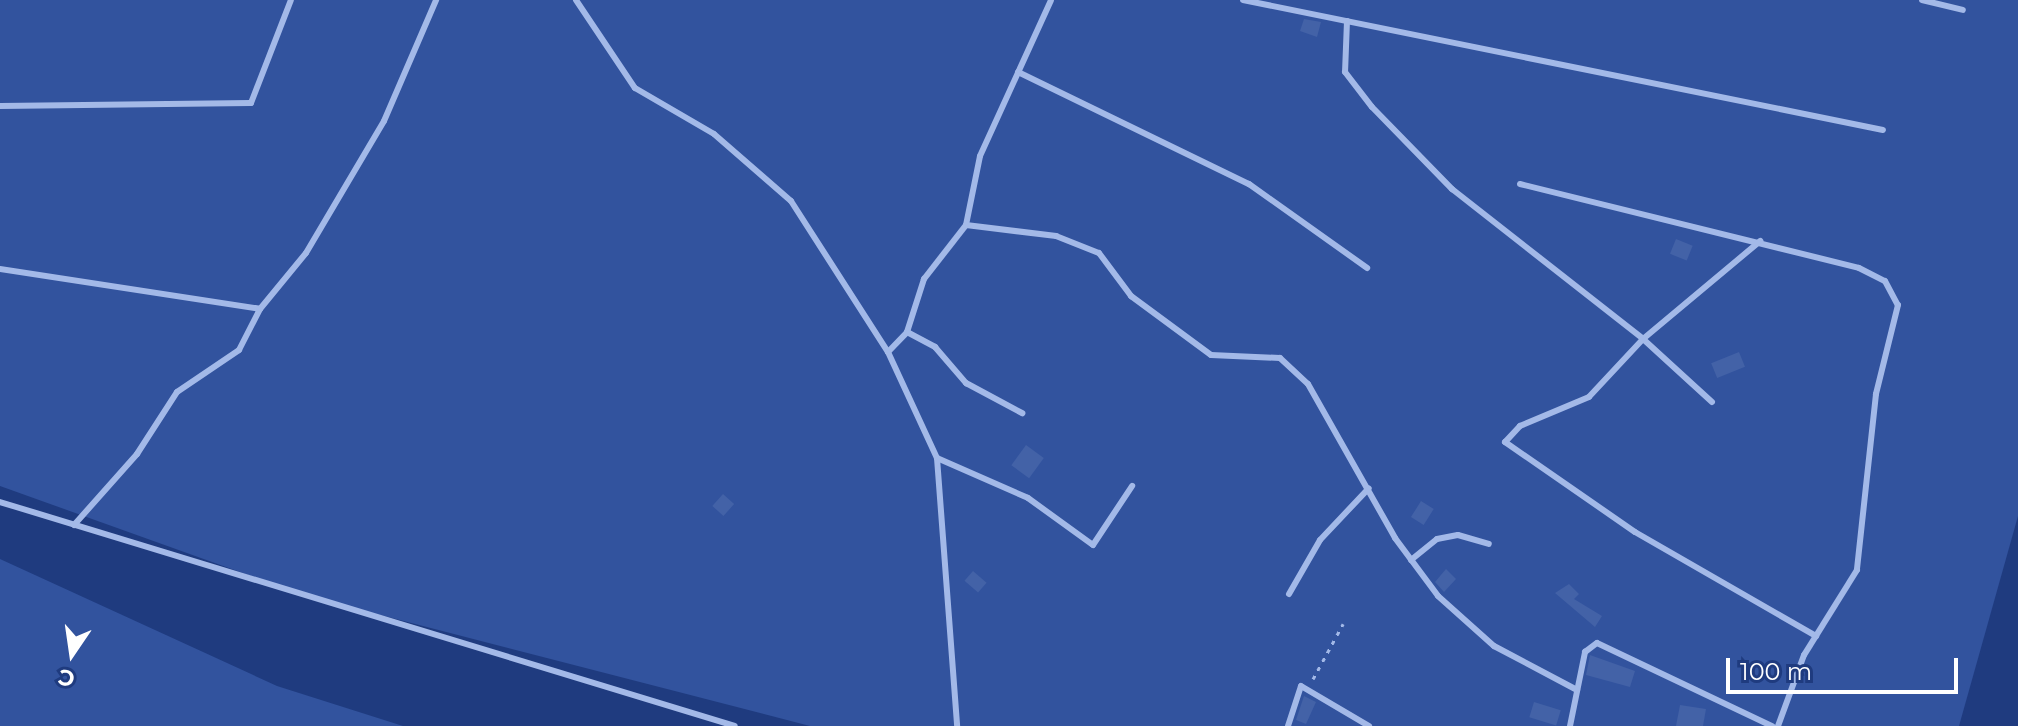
<!DOCTYPE html>
<html>
<head>
<meta charset="utf-8">
<style>
	body { margin:0 }
	#map { position:relative; width:2018px; height:726px; overflow:hidden; background:#1f3b7f; font-family:Montserrat,sans-serif }
	div>[style] { position:absolute }
	[style*='--x'] { left:calc(var(--x)*1px); top:calc(var(--y)*1px); width:calc(var(--w)*1px); rotate:calc(var(--a)*1deg) }
	.green>* { inset:0; background:#32539e }
	.building>* { inset:0; background:#4362a7; transform-origin:0 0 }
	.path>* { height:3px; margin-top:-1.5px; transform-origin:0; background:repeating-linear-gradient(90deg,#a3b9e8 0 4px,transparent 0 10px) }
	.lane>* { height:6px; margin:-3px; padding:0 3px; transform-origin:3px; border-radius:3px; background:#a3b9e8 }
	span { translate:-50% -50%; white-space:nowrap; text-align:center; line-height:1.15; -webkit-text-stroke:7px #1f3b7f; paint-order:stroke }
	.north { position:absolute; left:32px; top:614px; width:80px; height:80px; -webkit-text-stroke:6px #1f3b7f; paint-order:stroke; rotate:193deg; font-size:22px; font-weight:700; line-height:32px; text-align:center; color:#fff }
	.north::after { content:''; display:block; margin:auto; width:28px; height:36px; background:#fff; clip-path:polygon(50% 0,100% 100%,50% 72%,0 100%) }
	.scale { position:absolute; left:1726px; top:658px; width:232px; height:36px; box-sizing:border-box; border:4px solid #fff; border-top:0; padding-left:10px; font-size:24px; line-height:28px; white-space:nowrap; color:#fff; -webkit-text-stroke:6px #1f3b7f; paint-order:stroke }
</style>
</head>
<body>
<div id="map">
	<div class="green">
		<div style="clip-path:polygon(0 0,2018px 0,2018px 516px,1959px 726px,810px 726px,307px 596px,0 486px)"></div>
		<div style="clip-path:polygon(0 559px,277px 686px,403px 726px,0 726px)"></div>
	</div>
	<div class="building">
		<div style="clip-path:polygon(1304px 19px,1321px 22px,1317px 37px,1300px 31px)"></div>
		<div style="left:1676px;top:239px;width:18px;height:16px;rotate:22deg"></div>
		<div style="left:1739px;top:352px;width:16px;height:30px;rotate:68deg"></div>
		<div style="left:1026px;top:445px;width:22px;height:25px;rotate:36deg"></div>
		<div style="left:723px;top:494px;width:15px;height:16px;rotate:42deg"></div>
		<div style="left:1421px;top:501px;width:15px;height:19px;rotate:32deg"></div>
		<div style="clip-path:polygon(1446px 569px,1456px 579px,1444px 592px,1435px 582px)"></div>
		<div style="left:973px;top:571px;width:18px;height:13px;rotate:41deg"></div>
		<div style="clip-path:polygon(1569px 584px,1579px 594px,1574px 599px,1602px 616px,1595px 627px,1555px 593px)"></div>
		<div style="clip-path:polygon(1590px 655px,1635px 671px,1630px 687px,1586px 675px)"></div>
		<div style="clip-path:polygon(1304px 696px,1316px 702px,1306px 724px,1296px 720px)"></div>
		<div style="left:1534px;top:702px;width:28px;height:16px;rotate:17deg"></div>
		<div style="clip-path:polygon(1680px 705px,1706px 709px,1703px 726px,1676px 726px)"></div>
	</div>
	<div class="path">
		<div style="--x:1313;--y:679;--w:63;--a:-61.4"></div>
	</div>
	<div class="lane">
		<div style="--x:576;--y:0;--w:106;--a:56.2"></div>
		<div style="--x:635;--y:88;--w:91;--a:30.2"></div>
		<div style="--x:714;--y:134;--w:102;--a:41"></div>
		<div style="--x:791;--y:201;--w:179;--a:57.3"></div>
		<div style="--x:888;--y:352;--w:117;--a:65.2"></div>
		<div style="--x:937;--y:458;--w:269;--a:85.7"></div>
		<div style="--x:1243;--y:0;--w:653;--a:11.48"></div>
		<div style="--x:1922;--y:0;--w:42;--a:13.7"></div>
		<div style="--x:1347;--y:21;--w:51;--a:92.2"></div>
		<div style="--x:1345;--y:72;--w:44;--a:52.4"></div>
		<div style="--x:1372;--y:107;--w:115;--a:45.7"></div>
		<div style="--x:1452;--y:189;--w:243;--a:38.1"></div>
		<div style="--x:1643;--y:339;--w:153;--a:-39.9"></div>
		<div style="--x:1018;--y:72;--w:257;--a:25.9"></div>
		<div style="--x:1249;--y:184;--w:145;--a:35.4"></div>
		<div style="--x:0;--y:106;--w:251;--a:-0.7"></div>
		<div style="--x:251;--y:103;--w:110;--a:-68.8"></div>
		<div style="--x:1520;--y:184;--w:349;--a:13.9"></div>
		<div style="--x:1859;--y:268;--w:29;--a:27"></div>
		<div style="--x:1885;--y:281;--w:27;--a:62"></div>
		<div style="--x:1898;--y:305;--w:92;--a:103.9"></div>
		<div style="--x:1876;--y:394;--w:177;--a:96.2"></div>
		<div style="--x:1857;--y:570;--w:100;--a:121.9"></div>
		<div style="--x:1804;--y:655;--w:76;--a:110.1"></div>
		<div style="--x:966;--y:225;--w:91;--a:7"></div>
		<div style="--x:1056;--y:236;--w:46;--a:21.6"></div>
		<div style="--x:1099;--y:253;--w:54;--a:53.3"></div>
		<div style="--x:1131;--y:296;--w:99;--a:36.4"></div>
		<div style="--x:1211;--y:355;--w:69;--a:2.5"></div>
		<div style="--x:1280;--y:358;--w:38;--a:43"></div>
		<div style="--x:1308;--y:384;--w:177;--a:60.5"></div>
		<div style="--x:1395;--y:538;--w:72;--a:53.4"></div>
		<div style="--x:1438;--y:596;--w:75;--a:41.8"></div>
		<div style="--x:1494;--y:646;--w:94;--a:27.9"></div>
		<div style="--x:0;--y:269;--w:263;--a:8.7"></div>
		<div style="--x:260;--y:309;--w:72;--a:-50.6"></div>
		<div style="--x:306;--y:253;--w:153;--a:-59.4"></div>
		<div style="--x:384;--y:121;--w:132;--a:-66.7"></div>
		<div style="--x:907;--y:332;--w:56;--a:-72.2"></div>
		<div style="--x:924;--y:279;--w:68;--a:-52.1"></div>
		<div style="--x:966;--y:225;--w:70;--a:-78.5"></div>
		<div style="--x:980;--y:156;--w:171;--a:-65.5"></div>
		<div style="--x:888;--y:352;--w:28;--a:-46"></div>
		<div style="--x:907;--y:332;--w:32;--a:28"></div>
		<div style="--x:935;--y:347;--w:48;--a:49.3"></div>
		<div style="--x:966;--y:383;--w:64;--a:28.2"></div>
		<div style="--x:1712;--y:402;--w:93;--a:-137.6"></div>
		<div style="--x:1643;--y:339;--w:79;--a:133"></div>
		<div style="--x:1589;--y:397;--w:75;--a:157.2"></div>
		<div style="--x:1520;--y:426;--w:22;--a:133"></div>
		<div style="--x:1505;--y:442;--w:158;--a:34.7"></div>
		<div style="--x:1635;--y:532;--w:209;--a:29.9"></div>
		<div style="--x:937;--y:458;--w:99;--a:23.7"></div>
		<div style="--x:1028;--y:498;--w:80;--a:35.9"></div>
		<div style="--x:1093;--y:545;--w:71;--a:-56.5"></div>
		<div style="--x:0;--y:502;--w:768;--a:16.95"></div>
		<div style="--x:74;--y:525;--w:95;--a:-48.4"></div>
		<div style="--x:137;--y:454;--w:74;--a:-57.2"></div>
		<div style="--x:177;--y:392;--w:75;--a:-34.1"></div>
		<div style="--x:239;--y:350;--w:46;--a:-62.9"></div>
		<div style="--x:1411;--y:560;--w:33;--a:-39"></div>
		<div style="--x:1437;--y:539;--w:21;--a:-11"></div>
		<div style="--x:1458;--y:535;--w:32;--a:16"></div>
		<div style="--x:1289;--y:594;--w:62;--a:-60.1"></div>
		<div style="--x:1320;--y:540;--w:71;--a:-46.7"></div>
		<div style="--x:1288;--y:726;--w:42;--a:-72"></div>
		<div style="--x:1301;--y:686;--w:79;--a:30.5"></div>
		<div style="--x:1570;--y:726;--w:76;--a:-78.5"></div>
		<div style="--x:1585;--y:652;--w:15;--a:-37"></div>
		<div style="--x:1597;--y:643;--w:194;--a:25.4"></div>
	</div>
	<div class="north">С</div>
	<div class="scale">100 m</div>
</div>
</body>
</html>
